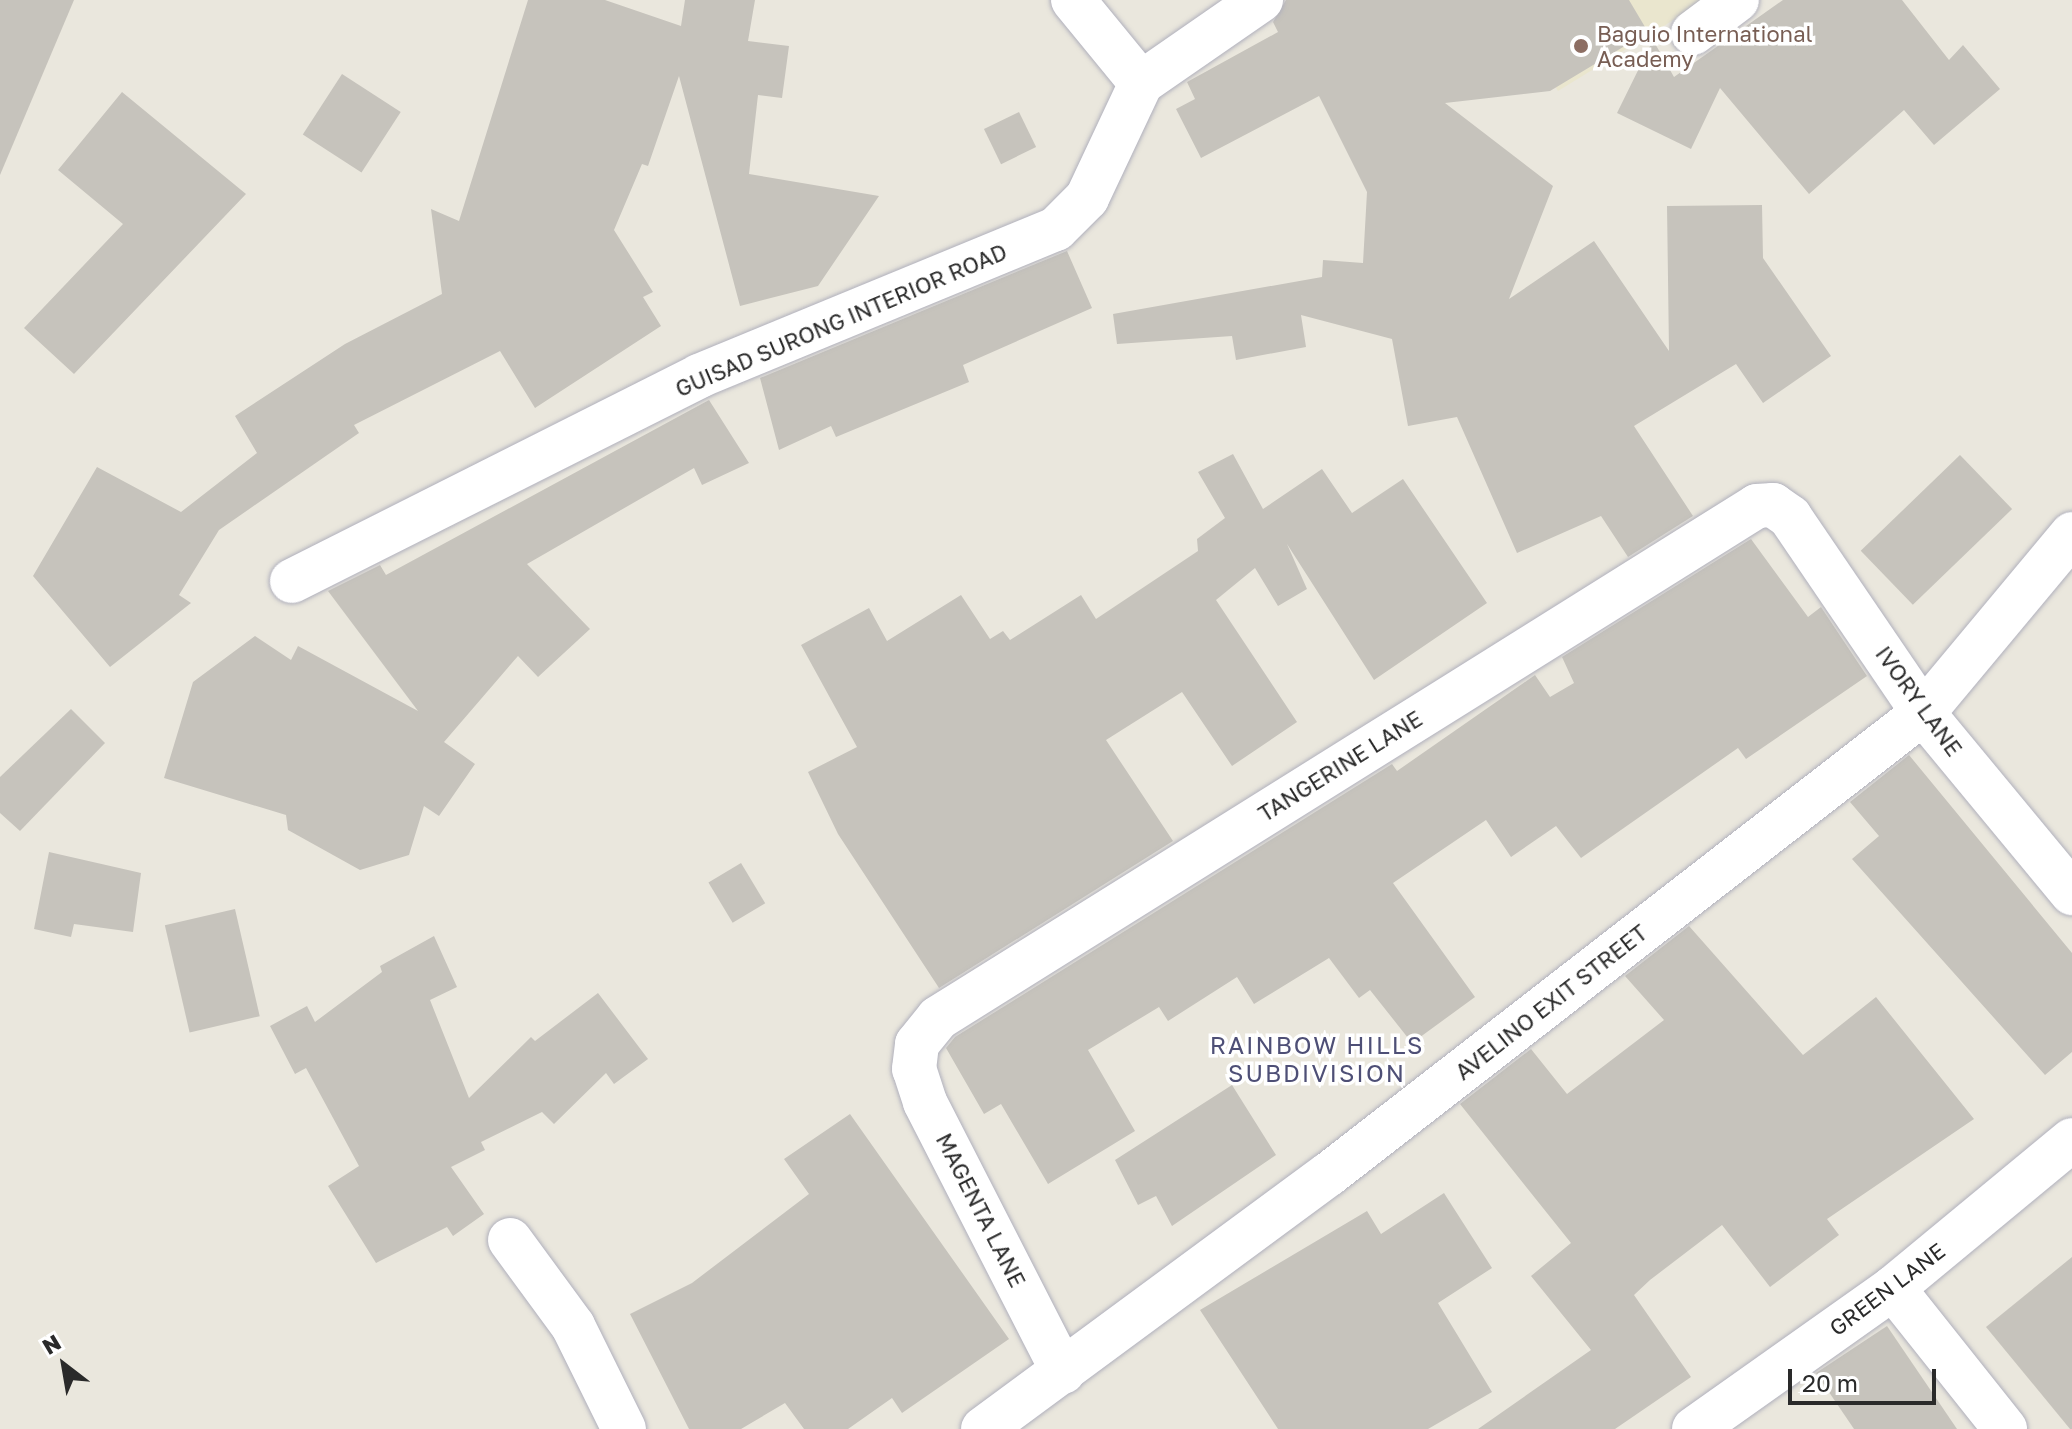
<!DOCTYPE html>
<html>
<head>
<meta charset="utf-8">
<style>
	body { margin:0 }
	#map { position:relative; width:2072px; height:1429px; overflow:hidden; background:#eae7dd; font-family:"Golos Text",sans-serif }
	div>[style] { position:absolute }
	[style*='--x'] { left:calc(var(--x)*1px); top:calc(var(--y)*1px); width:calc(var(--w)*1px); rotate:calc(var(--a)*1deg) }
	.education>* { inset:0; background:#eae6ce }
	.building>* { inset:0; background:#c6c3bc; transform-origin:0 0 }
	.roads { filter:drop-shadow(0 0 2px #b0b0bc) drop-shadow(0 0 2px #b0b0bc) }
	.minor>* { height:44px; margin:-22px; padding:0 22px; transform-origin:22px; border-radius:22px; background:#fff }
	.dots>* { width:22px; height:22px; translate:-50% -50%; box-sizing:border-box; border:4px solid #fff; border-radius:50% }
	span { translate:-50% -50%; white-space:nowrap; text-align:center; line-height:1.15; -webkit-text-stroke:7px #fff; paint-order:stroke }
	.education-label { font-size:22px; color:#785e54 }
	.left { translate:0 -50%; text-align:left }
	.street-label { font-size:22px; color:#2a2a2a }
	.neighbourhood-label { font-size:24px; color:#4e4f76; letter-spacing:2px }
	.north { position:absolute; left:24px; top:1325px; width:80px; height:80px; -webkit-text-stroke:6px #fff; paint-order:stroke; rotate:329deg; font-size:22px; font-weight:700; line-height:32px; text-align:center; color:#2a2a2a }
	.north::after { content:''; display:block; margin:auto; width:28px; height:36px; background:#2a2a2a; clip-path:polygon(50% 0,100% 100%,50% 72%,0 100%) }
	.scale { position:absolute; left:1788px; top:1369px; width:148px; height:36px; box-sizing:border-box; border:4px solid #2a2a2a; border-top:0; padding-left:10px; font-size:24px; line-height:28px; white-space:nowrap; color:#2a2a2a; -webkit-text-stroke:6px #fff; paint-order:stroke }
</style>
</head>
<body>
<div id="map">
	<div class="education">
		<div style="clip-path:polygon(1502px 0,1706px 0,1558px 91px)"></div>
	</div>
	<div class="building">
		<div style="clip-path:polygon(0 0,74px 0,0 175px)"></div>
		<div style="clip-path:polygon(528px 0,605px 0,681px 26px,685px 0,755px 0,748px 41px,789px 46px,782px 98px,758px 95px,749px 174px,879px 196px,818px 286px,740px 306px,679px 76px,648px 166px,642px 164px,614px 230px,653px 292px,643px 297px,661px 326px,535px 408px,500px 351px,354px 425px,359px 433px,219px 530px,179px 595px,191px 603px,110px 667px,33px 576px,97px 467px,181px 512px,257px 453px,235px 416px,345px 344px,442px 294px,431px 209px,459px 221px)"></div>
		<div style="clip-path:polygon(1286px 0,1629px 0,1648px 32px,1550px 91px,1445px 103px,1553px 186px,1509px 299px,1594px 241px,1669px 351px,1667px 206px,1762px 205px,1763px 258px,1831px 356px,1763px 403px,1736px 364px,1634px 426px,1693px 516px,1628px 557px,1601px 516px,1517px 553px,1457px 417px,1408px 426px,1392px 339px,1301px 315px,1306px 347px,1236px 360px,1232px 336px,1117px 344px,1113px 314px,1322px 277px,1323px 260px,1363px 263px,1367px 192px,1319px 96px,1201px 158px,1176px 109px,1195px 99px,1187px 82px,1278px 32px,1273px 22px)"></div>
		<div style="clip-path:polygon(1783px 0,1902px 0,1949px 60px,1963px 45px,2000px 89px,1934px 145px,1904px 110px,1809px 194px,1720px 88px,1691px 149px,1617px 113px,1653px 40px,1674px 77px)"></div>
		<div style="left:342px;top:74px;width:70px;height:72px;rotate:33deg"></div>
		<div style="clip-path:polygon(122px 92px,246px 194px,74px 374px,24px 328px,123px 224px,58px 170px)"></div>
		<div style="left:1019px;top:112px;width:39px;height:39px;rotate:64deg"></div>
		<div style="clip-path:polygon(1067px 251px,1092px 308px,963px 365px,969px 382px,836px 437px,831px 426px,779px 450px,760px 378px)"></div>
		<div style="clip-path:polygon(709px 400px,749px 463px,702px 485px,694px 468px,527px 564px,590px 629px,538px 677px,518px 656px,444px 742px,475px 764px,439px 816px,424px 806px,409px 855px,360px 870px,288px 830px,286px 815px,164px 778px,193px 682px,255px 636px,291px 660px,298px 646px,418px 711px,328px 591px,380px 565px,386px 575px)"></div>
		<div style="clip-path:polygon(1233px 454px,1263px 509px,1322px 469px,1352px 513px,1403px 479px,1487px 603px,1374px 680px,1287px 544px,1307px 589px,1278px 606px,1255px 568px,1216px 600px,1297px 722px,1232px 766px,1182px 692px,1106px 740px,1173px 841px,939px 988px,838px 834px,808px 772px,857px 747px,801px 645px,869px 608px,887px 641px,961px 595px,990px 639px,1003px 631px,1010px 640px,1081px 595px,1096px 619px,1198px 551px,1197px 539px,1225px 518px,1198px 472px)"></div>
		<div style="left:1960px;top:455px;width:75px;height:138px;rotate:46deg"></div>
		<div style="clip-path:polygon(1751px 539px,1808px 617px,1821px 607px,1867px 676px,1746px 759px,1738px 748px,1581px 858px,1556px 826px,1511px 857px,1486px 820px,1393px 883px,1475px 997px,1412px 1043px,1370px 990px,1359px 998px,1329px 958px,1254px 1004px,1237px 977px,1168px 1021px,1159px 1007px,1088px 1050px,1135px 1131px,1048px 1184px,1001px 1104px,984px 1114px,946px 1048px,955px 1037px,1392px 764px,1397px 771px,1535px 675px,1550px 697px,1574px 683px,1562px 657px)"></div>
		<div style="clip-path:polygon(71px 709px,105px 743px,20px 831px,0 813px,0 777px)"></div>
		<div style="clip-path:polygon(1909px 755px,2072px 953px,2072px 1052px,2045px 1075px,1852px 859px,1879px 836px,1850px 802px)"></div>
		<div style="clip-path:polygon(49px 852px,141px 873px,133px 932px,74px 924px,71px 937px,34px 929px)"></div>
		<div style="left:741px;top:863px;width:47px;height:38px;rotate:59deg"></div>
		<div style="left:235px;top:909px;width:110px;height:72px;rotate:77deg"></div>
		<div style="clip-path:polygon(1689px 926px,1803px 1055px,1876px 997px,1974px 1119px,1827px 1219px,1839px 1235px,1770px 1287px,1722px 1225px,1650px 1280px,1634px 1295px,1691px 1377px,1615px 1429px,1478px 1429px,1591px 1350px,1531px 1276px,1571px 1243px,1460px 1104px,1531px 1049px,1567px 1094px,1664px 1020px,1625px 976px)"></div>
		<div style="clip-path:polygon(434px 936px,457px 987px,430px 1000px,469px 1098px,531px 1037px,535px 1041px,598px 993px,648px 1059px,614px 1084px,606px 1073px,554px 1124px,542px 1112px,481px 1142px,485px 1150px,451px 1167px,484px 1214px,453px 1236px,447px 1227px,376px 1263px,328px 1186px,359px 1166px,306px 1068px,295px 1074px,270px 1026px,307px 1006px,315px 1022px,382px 972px,380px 966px)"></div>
		<div style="clip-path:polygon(1232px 1085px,1276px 1155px,1172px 1226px,1156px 1196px,1138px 1205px,1115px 1160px)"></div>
		<div style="clip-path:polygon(850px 1114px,1009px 1339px,902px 1413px,892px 1398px,848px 1429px,804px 1429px,785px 1403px,741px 1429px,689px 1429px,630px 1314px,692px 1283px,809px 1194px,784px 1159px)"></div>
		<div style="clip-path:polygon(1444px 1193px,1492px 1268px,1438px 1303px,1492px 1392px,1428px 1429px,1278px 1429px,1200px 1310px,1367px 1211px,1381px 1234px)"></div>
		<div style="clip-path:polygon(2072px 1257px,2072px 1429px,2070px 1429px,1986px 1327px)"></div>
		<div style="clip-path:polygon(1887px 1326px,1957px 1429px,1854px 1429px,1816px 1373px)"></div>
	</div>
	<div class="roads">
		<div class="minor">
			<div style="--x:1073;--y:0;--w:107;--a:50.7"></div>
			<div style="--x:1693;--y:33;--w:55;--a:-36.9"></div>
			<div style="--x:1141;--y:83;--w:146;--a:-34.7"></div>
			<div style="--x:292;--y:581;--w:456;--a:-26.7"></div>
			<div style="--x:699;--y:376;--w:386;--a:-22.4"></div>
			<div style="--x:1056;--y:229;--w:44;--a:-45"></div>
			<div style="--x:1087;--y:198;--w:127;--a:-64.8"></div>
			<div style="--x:510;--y:1240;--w:107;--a:53.8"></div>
			<div style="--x:573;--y:1326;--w:115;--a:63.7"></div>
			<div style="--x:1893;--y:1288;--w:180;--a:51.5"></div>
			<div style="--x:1063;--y:1372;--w:303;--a:-117.1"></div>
			<div style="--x:925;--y:1102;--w:35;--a:-108"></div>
			<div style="--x:914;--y:1069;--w:25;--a:-83"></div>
			<div style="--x:917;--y:1044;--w:33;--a:-51"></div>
			<div style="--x:938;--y:1018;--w:966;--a:-32.01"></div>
			<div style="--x:1757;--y:506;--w:16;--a:-4"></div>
			<div style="--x:1773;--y:505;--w:21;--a:35"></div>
			<div style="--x:1790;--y:517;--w:237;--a:55.8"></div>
			<div style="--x:1923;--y:713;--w:234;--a:50.4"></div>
			<div style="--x:983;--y:1429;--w:430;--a:-36.4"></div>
			<div style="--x:1329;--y:1174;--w:752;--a:-37.81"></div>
			<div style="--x:1923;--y:713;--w:233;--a:-50.2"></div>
			<div style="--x:1694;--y:1429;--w:244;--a:-35.3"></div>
			<div style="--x:1893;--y:1288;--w:232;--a:-39.6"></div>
		</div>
	</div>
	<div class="dots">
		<div style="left:1581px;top:46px;background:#8d6e63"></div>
	</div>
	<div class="education-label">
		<span class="left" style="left:1597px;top:46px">Baguio International<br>Academy</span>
	</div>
	<div class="street-label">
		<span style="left:841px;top:320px;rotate:-23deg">GUISAD SURONG INTERIOR ROAD</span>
		<span style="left:1919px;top:701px;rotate:54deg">IVORY LANE</span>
		<span style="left:1340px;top:766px;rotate:-32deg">TANGERINE LANE</span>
		<span style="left:1551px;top:1002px;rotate:-38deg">AVELINO EXIT STREET</span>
		<span style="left:981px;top:1210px;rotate:63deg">MAGENTA LANE</span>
		<span style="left:1887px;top:1289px;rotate:-37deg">GREEN LANE</span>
	</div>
	<div class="neighbourhood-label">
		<span style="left:1317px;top:1059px">RAINBOW HILLS<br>SUBDIVISION</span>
	</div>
	<div class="north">N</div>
	<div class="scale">20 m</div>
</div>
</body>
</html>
